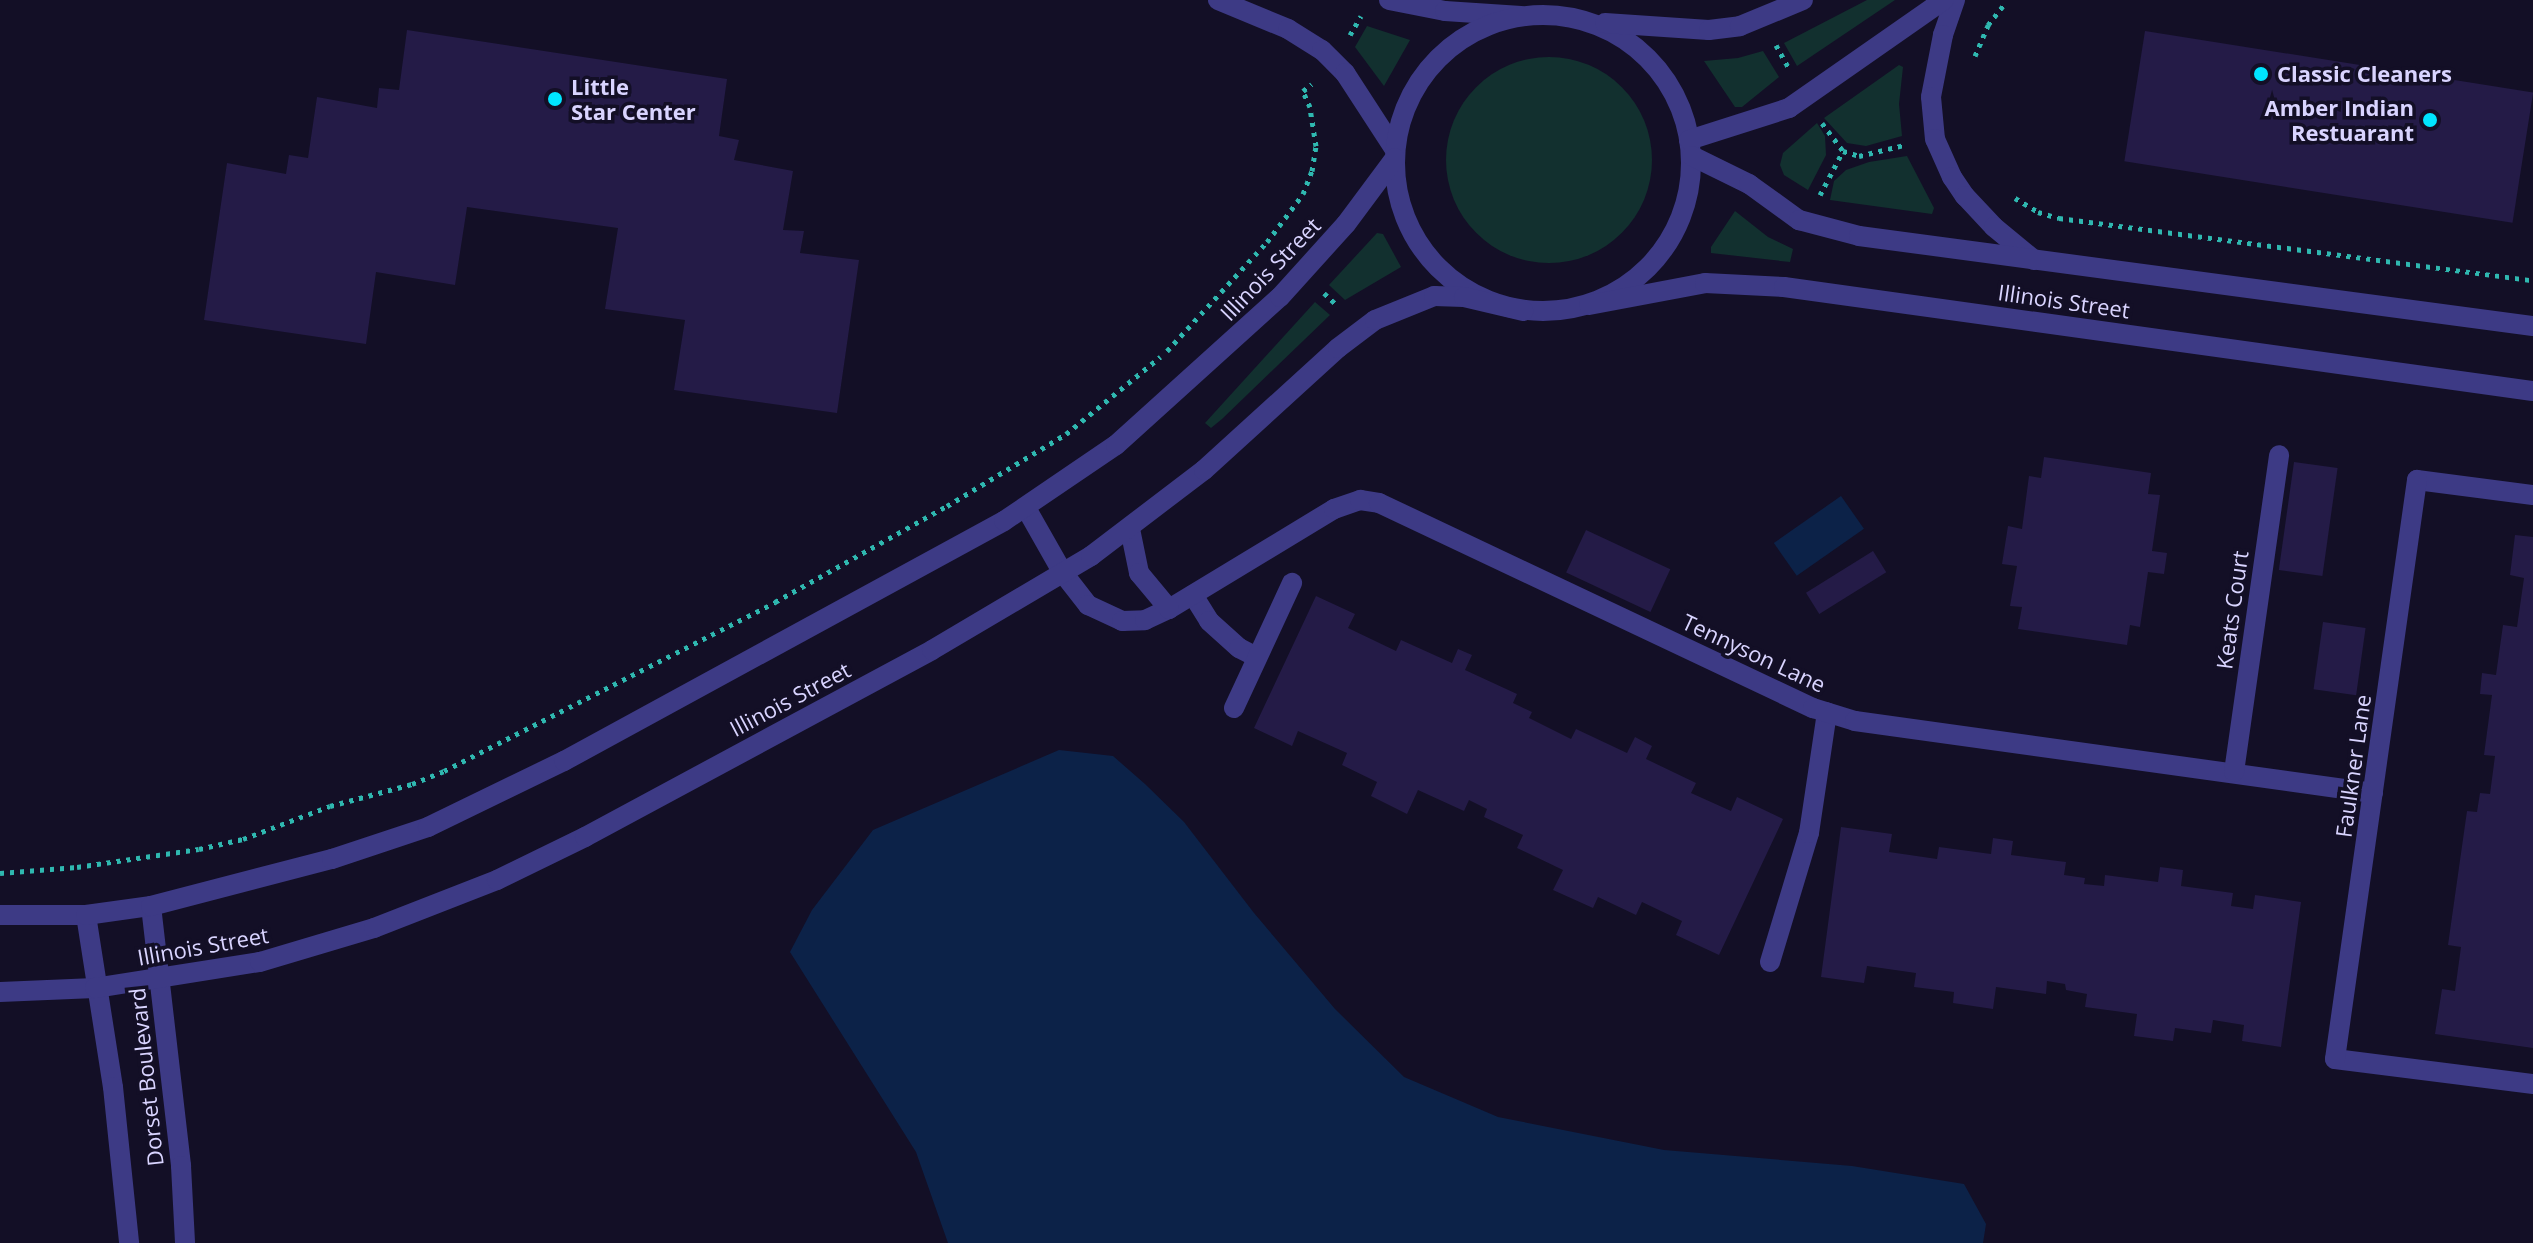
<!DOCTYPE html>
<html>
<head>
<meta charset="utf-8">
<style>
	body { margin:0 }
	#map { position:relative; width:2533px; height:1243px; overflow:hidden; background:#130f26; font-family:"Open Sans",sans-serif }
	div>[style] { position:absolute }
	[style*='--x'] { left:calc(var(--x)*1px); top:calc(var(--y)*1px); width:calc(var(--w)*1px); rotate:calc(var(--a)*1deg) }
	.green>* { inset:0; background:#12302f }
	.round { border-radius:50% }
	.water>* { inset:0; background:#0c2248; transform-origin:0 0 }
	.building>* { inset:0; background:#241b47; transform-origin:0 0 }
	.path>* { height:5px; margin-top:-2.5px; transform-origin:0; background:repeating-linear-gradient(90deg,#2fb8b0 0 4px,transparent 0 10px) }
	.service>* { height:20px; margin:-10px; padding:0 10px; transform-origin:10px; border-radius:10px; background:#3d3a85 }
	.minor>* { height:20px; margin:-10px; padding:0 10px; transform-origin:10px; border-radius:10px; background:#3d3a85 }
	.tertiary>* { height:20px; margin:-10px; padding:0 10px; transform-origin:10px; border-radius:10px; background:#3d3a85 }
	.tertiary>.ring { margin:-10px; padding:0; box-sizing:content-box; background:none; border:20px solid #3d3a85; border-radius:50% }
	.dots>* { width:22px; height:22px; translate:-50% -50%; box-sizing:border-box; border:4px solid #130f26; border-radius:50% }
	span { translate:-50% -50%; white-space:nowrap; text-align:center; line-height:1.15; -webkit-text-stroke:7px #130f26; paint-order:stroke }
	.poi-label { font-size:22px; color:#d9d4ff; font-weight:700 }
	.left { translate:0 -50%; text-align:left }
	.right { translate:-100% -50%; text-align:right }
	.street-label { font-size:22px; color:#d9d4ff }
</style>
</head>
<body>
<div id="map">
	<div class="green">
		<div style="clip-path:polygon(1867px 0,1895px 0,1797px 66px,1784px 43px)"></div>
		<div style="clip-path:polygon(1367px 26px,1410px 40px,1384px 86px,1355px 47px)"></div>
		<div style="clip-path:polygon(1763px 51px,1779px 77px,1742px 107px,1735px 107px,1704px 61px,1738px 58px)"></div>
		<div class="round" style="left:1446px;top:57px;width:206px;height:206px"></div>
		<div style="clip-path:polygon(1899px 65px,1903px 67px,1899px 104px,1902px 136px,1866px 146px,1847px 143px,1824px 118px)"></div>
		<div style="clip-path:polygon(1817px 123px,1825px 136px,1826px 155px,1808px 190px,1784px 175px,1780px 165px,1783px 153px)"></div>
		<div style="clip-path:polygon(1907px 156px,1934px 208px,1932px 214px,1830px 200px,1834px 181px,1846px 170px,1869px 162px)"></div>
		<div style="clip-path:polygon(1735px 211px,1768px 237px,1793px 249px,1790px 262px,1711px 253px,1711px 247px)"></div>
		<div style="clip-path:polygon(1377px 233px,1383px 234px,1401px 267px,1345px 300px,1329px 285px)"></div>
		<div style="clip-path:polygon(1315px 302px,1330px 315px,1222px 419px,1211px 428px,1205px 423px)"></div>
	</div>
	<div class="water">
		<div style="left:1841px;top:496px;width:40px;height:82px;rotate:55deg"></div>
		<div style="clip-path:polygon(1059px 750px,1113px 756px,1145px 784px,1184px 822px,1254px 913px,1335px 1009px,1404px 1077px,1498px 1117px,1664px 1150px,1852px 1166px,1964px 1184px,1986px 1224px,1983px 1243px,948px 1243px,916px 1152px,790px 952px,812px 910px,873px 830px)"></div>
	</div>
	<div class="building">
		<div style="clip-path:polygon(407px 30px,727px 79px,719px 136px,739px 140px,734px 160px,793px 171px,783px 230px,804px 231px,800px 253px,859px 260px,837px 413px,674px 390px,685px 320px,605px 309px,618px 228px,467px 207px,455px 285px,376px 272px,366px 344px,204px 320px,227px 163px,286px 174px,289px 155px,308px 158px,317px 97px,377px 108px,379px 88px,399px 90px)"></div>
		<div style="left:2145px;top:31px;width:393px;height:132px;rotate:9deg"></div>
		<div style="clip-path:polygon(2044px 457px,2151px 473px,2148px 494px,2160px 495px,2152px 551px,2167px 553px,2164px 574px,2148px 572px,2140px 627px,2130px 625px,2127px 645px,2018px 629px,2022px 607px,2010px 606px,2017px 566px,2002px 564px,2008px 526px,2022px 529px,2029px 476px,2041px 478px)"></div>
		<div style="left:2294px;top:462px;width:44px;height:109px;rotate:8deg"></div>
		<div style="left:1586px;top:530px;width:93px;height:47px;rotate:25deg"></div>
		<div style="clip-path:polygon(2515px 535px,2533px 537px,2533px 1048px,2435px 1034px,2442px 989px,2455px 991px,2461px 947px,2448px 945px,2467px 811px,2477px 812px,2480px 793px,2490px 794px,2495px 756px,2484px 755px,2492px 695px,2480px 694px,2482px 673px,2496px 675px,2503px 625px,2517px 627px,2524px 578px,2510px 575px)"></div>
		<div style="left:1873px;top:551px;width:25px;height:79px;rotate:58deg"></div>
		<div style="clip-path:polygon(1316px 596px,1355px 614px,1348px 628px,1396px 651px,1401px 640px,1452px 663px,1458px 649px,1472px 655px,1465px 670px,1517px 694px,1513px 703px,1532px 712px,1529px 718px,1571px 739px,1576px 729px,1627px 753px,1635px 737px,1652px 746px,1646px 759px,1696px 783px,1691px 793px,1731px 811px,1737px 797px,1783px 819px,1719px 955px,1676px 935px,1682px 921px,1642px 902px,1636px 915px,1598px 897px,1593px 908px,1553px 890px,1563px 870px,1517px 848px,1523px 835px,1484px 817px,1487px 809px,1469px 800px,1464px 811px,1418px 790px,1407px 814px,1371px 796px,1377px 782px,1342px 765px,1347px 753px,1298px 731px,1292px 746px,1254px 728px)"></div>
		<div style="left:2323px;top:622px;width:43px;height:68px;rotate:8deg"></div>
		<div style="clip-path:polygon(1841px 827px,1892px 834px,1889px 852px,1937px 859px,1939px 847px,1991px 854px,1993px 838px,2013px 841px,2011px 855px,2066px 862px,2064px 875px,2085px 878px,2084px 884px,2104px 886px,2105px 875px,2158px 882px,2160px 867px,2183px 870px,2181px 886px,2233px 893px,2231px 906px,2253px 909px,2255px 895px,2301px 902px,2281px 1047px,2242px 1041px,2244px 1025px,2213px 1020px,2211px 1033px,2175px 1028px,2173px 1041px,2134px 1036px,2137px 1014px,2085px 1007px,2087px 994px,2066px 990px,2065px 984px,2047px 981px,2046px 994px,1996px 987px,1993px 1009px,1953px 1003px,1954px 992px,1914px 987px,1916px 973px,1867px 966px,1864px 983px,1821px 977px)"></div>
	</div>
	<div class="path">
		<div style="--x:1350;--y:35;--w:22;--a:-60"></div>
		<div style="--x:1776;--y:45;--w:29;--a:61"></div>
		<div style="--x:1975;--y:56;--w:34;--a:-67"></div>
		<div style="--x:1988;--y:25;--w:28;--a:-52"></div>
		<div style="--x:1822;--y:123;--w:35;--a:53"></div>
		<div style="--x:1843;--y:151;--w:17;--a:17"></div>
		<div style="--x:1859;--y:156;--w:46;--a:-13.7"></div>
		<div style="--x:1820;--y:195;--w:50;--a:-62.4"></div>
		<div style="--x:2015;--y:198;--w:27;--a:31"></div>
		<div style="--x:2038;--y:212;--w:22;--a:16"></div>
		<div style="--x:2059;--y:218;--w:478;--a:7.5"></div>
		<div style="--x:1324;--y:293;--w:19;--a:43"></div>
		<div style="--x:1167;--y:351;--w:148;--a:-47.5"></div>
		<div style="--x:1267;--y:242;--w:60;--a:-53.1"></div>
		<div style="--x:1303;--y:194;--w:25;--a:-69"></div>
		<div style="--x:1312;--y:171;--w:25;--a:-81"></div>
		<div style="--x:1316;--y:146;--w:39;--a:-99"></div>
		<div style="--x:1310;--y:107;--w:17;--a:-114"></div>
		<div style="--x:1303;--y:91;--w:11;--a:-38"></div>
		<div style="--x:0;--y:873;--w:77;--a:-4.5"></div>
		<div style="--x:77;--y:867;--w:123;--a:-8.4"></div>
		<div style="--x:199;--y:849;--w:45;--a:-12.8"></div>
		<div style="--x:243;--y:839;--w:93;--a:-20.8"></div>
		<div style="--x:330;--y:806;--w:85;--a:-15"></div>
		<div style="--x:412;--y:784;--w:35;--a:-22"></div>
		<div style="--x:444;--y:771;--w:372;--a:-27"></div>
		<div style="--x:775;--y:602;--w:197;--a:-29.2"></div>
		<div style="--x:947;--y:506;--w:139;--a:-31.2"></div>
		<div style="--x:1066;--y:434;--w:122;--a:-39.3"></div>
	</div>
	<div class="service">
		<div style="--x:2417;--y:480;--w:117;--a:7.4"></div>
		<div style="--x:1193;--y:595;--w:31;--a:58"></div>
		<div style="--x:1209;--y:621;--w:40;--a:42"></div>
		<div style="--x:1239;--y:648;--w:20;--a:27"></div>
		<div style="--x:1234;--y:708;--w:138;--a:-65.1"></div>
		<div style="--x:1770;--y:962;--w:135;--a:-73.2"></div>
		<div style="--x:1809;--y:833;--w:122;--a:-81.5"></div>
		<div style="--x:2335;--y:1059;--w:200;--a:7.2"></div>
	</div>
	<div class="minor">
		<div style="--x:1218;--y:0;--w:76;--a:22.5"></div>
		<div style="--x:1288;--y:29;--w:40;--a:32"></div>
		<div style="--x:1322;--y:50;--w:33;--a:45"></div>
		<div style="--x:1345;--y:73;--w:92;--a:57"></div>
		<div style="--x:1389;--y:0;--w:57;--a:11.1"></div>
		<div style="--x:1445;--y:11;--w:76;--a:3.8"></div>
		<div style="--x:1026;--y:508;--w:75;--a:60.4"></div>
		<div style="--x:1063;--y:573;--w:41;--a:52"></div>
		<div style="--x:1088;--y:605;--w:38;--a:25"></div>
		<div style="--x:1122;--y:621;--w:23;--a:-2"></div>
		<div style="--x:1145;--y:620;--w:26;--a:-25"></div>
		<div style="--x:1169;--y:609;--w:193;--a:-31.2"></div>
		<div style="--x:1334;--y:509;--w:28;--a:-19"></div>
		<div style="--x:1360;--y:500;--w:19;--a:9"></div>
		<div style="--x:1379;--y:503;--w:480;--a:25.3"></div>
		<div style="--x:1813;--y:708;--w:44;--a:17.2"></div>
		<div style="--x:1855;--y:721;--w:523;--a:7.91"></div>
		<div style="--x:1130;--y:529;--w:45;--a:78.4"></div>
		<div style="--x:1139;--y:573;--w:47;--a:50.2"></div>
		<div style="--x:2234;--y:772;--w:320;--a:-81.9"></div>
		<div style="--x:151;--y:906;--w:262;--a:83.4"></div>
		<div style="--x:181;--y:1166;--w:77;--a:87"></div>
		<div style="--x:86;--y:915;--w:174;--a:81.1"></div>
		<div style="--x:113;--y:1087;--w:157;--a:84.1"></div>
		<div style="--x:2335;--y:1059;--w:585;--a:-81.94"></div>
	</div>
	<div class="tertiary">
		<div style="--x:1955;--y:0;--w:37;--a:109"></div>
		<div style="--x:1943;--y:35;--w:63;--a:101"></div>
		<div style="--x:1931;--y:97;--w:42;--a:84.6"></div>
		<div style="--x:1935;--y:139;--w:42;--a:65.9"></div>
		<div style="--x:1952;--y:177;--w:23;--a:56"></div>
		<div style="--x:1965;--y:196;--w:42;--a:46.9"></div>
		<div style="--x:1994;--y:227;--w:52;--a:39.5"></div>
		<div class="ring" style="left:1395px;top:15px;width:276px;height:276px"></div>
		<div style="--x:1605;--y:23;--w:104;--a:3.9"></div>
		<div style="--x:1709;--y:30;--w:31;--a:-7"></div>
		<div style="--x:1740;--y:26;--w:68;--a:-22.4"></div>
		<div style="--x:1689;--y:140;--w:105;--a:-17.7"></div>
		<div style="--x:1789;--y:108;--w:189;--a:-34.9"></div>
		<div style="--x:1692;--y:156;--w:64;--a:26.2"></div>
		<div style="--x:1749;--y:184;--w:62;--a:35.8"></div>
		<div style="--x:1799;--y:220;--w:62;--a:14.9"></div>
		<div style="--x:1859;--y:236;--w:680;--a:7.61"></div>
		<div style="--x:1589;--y:305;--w:118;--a:-10.7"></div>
		<div style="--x:1705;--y:283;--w:79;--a:2.9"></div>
		<div style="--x:1784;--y:287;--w:756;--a:7.91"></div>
		<div style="--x:0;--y:915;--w:86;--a:0"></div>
		<div style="--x:86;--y:915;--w:66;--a:-7.9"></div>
		<div style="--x:151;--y:906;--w:187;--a:-14.6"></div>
		<div style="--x:332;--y:859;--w:101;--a:-18.4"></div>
		<div style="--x:428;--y:827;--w:151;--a:-25.9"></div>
		<div style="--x:564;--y:761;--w:501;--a:-28.61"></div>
		<div style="--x:1004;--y:521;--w:135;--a:-34.2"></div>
		<div style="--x:1116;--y:445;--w:221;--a:-42.1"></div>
		<div style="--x:1280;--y:297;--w:98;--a:-47.9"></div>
		<div style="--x:1346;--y:224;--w:82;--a:-53.4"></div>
		<div style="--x:0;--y:992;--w:95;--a:-2.4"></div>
		<div style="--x:95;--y:988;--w:167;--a:-9"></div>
		<div style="--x:260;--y:962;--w:119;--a:-16.6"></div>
		<div style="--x:374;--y:928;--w:132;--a:-21.3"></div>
		<div style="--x:497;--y:880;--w:98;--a:-26"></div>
		<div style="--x:585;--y:837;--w:394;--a:-28.3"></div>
		<div style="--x:932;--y:650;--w:185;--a:-30.6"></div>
		<div style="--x:1091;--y:556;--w:142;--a:-37.3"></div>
		<div style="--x:1204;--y:470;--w:181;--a:-42.3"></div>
		<div style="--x:1338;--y:348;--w:46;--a:-37.1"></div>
		<div style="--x:1375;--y:320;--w:64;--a:-22.1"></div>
		<div style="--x:1434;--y:296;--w:30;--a:2"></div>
		<div style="--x:1464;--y:297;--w:61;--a:13.3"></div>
	</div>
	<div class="dots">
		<div style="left:2261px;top:74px;background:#00e5ff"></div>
		<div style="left:555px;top:99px;background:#00e5ff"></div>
		<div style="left:2430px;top:120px;background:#00e5ff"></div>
	</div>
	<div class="poi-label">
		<span class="left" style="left:2277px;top:74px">Classic Cleaners</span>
		<span class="left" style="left:571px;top:99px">Little<br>Star Center</span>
		<span class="right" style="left:2414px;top:120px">Amber Indian<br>Restuarant</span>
	</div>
	<div class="street-label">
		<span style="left:1270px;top:269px;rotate:-46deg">Illinois Street</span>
		<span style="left:2064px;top:301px;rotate:8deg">Illinois Street</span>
		<span style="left:2232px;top:610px;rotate:-82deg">Keats Court</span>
		<span style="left:1754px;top:653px;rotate:25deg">Tennyson Lane</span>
		<span style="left:790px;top:699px;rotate:-28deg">Illinois Street</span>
		<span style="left:2353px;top:766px;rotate:-82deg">Faulkner Lane</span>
		<span style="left:203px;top:946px;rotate:-10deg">Illinois Street</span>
		<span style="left:146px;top:1077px;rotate:-96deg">Dorset Boulevard</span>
	</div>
</div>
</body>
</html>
